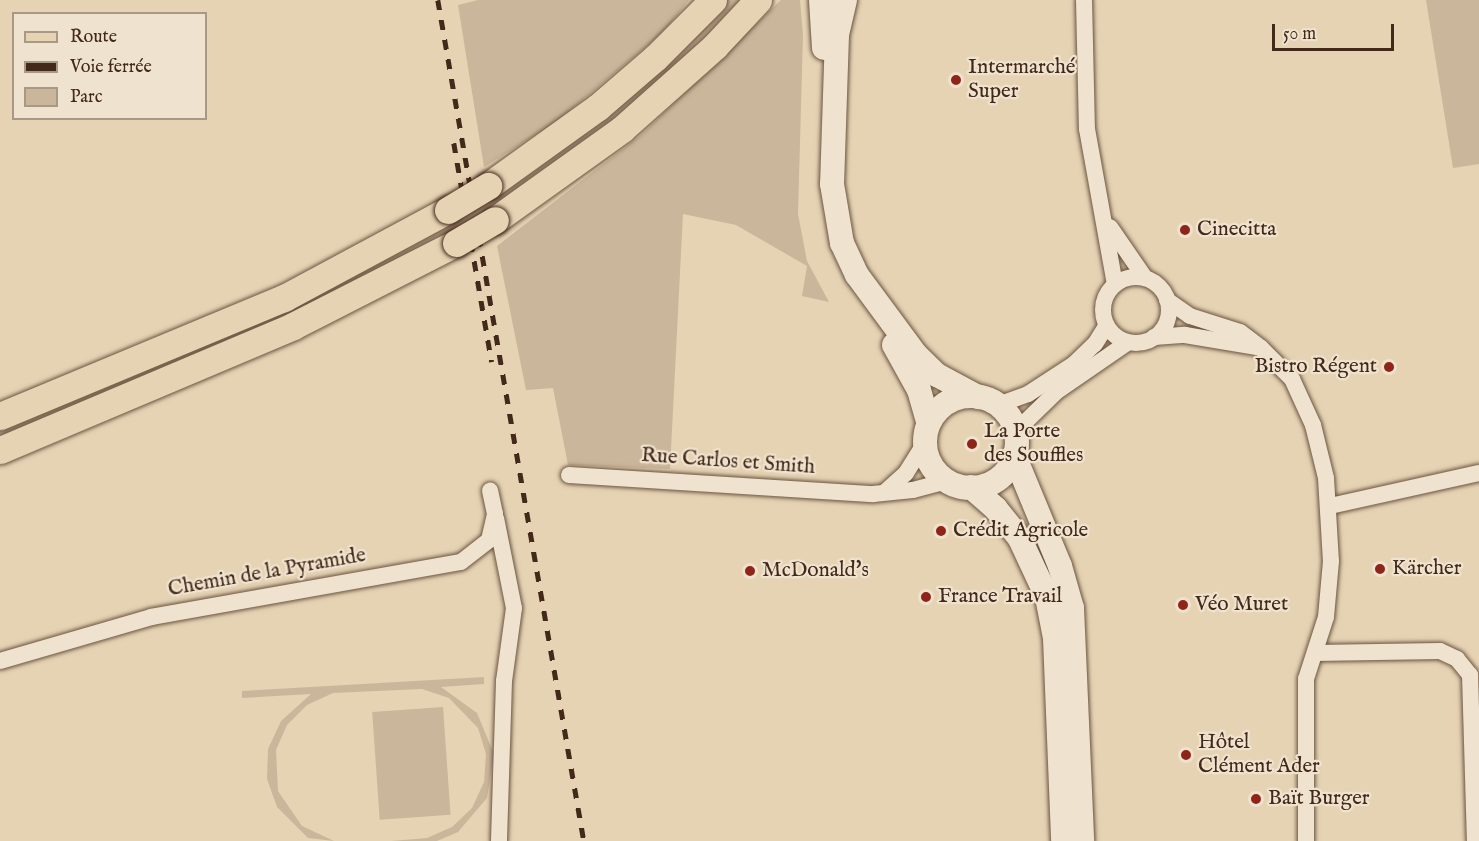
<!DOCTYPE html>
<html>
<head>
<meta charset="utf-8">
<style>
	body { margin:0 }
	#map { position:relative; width:1479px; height:841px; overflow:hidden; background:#e6d3b4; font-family:"IM FELL English",serif }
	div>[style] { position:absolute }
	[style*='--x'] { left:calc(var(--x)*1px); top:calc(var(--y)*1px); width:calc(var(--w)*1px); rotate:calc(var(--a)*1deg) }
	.green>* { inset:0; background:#cab69a; transform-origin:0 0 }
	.roads { filter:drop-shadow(0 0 2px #6b5440) drop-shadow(0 0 2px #6b5440) }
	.street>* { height:16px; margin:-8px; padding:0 8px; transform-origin:8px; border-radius:8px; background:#efe2ce }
	.street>.ring { margin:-8px; padding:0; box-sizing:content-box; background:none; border:16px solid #efe2ce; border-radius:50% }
	.secondary>* { height:24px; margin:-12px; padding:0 12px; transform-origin:12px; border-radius:12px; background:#efe2ce }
	.secondary>.ring { margin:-12px; padding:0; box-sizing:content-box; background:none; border:24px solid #efe2ce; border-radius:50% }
	.primary>* { height:27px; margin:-13.5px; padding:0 13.5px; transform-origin:13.5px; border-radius:13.5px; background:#e6d3b4 }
	.rail>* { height:4.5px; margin-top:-2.25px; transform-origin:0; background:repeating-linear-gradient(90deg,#42291a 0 10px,transparent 0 20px) }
	.bridges { filter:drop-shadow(0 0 2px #42291a) drop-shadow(0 0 2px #42291a) }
	.primary-bridge>* { height:27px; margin:-13.5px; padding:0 13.5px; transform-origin:13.5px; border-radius:13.5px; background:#e6d3b4 }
	.dots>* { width:16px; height:16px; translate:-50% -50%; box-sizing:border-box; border:3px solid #efe2ce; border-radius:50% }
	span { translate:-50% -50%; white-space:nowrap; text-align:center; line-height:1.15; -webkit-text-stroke:4.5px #efe2ce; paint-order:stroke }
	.poi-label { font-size:21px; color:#42291a }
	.left { translate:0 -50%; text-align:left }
	.right { translate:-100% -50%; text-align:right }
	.street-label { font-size:21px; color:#42291a }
	.legend { position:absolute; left:12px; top:12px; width:195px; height:108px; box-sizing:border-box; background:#efe2ce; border:2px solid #aa9886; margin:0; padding:8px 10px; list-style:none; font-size:18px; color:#42291a }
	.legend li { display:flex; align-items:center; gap:12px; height:30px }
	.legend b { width:30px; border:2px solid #aa9886 }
	.scale { position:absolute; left:1272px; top:24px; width:122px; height:27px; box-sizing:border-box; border:3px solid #42291a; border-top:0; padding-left:8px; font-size:18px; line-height:21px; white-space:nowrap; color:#42291a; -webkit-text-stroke:4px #efe2ce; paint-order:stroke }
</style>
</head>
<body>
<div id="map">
	<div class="green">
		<div style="clip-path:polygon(478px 0,689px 0,662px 33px,556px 122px,484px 167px,458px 5px)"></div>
		<div style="clip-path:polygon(726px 0,740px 0,681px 62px,625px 113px,489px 214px,288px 318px,0 440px,0 428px,375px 264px,451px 225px,563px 148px)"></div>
		<div style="clip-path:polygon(781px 0,800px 0,803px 35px,798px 214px,807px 261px,829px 302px,802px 296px,807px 266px,736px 225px,683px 214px,670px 469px,568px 465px,553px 388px,526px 390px,497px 246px,641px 135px)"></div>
		<div style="clip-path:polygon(1426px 0,1479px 0,1479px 164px,1453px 168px)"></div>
		<div style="clip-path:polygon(484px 677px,484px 684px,441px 687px,477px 713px,494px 754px,487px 798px,458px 832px,437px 841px,391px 841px,427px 838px,452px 827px,472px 808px,484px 782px,486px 754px,478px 728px,449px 698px,422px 689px,333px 693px,307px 705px,287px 725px,276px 750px,278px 791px,302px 826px,334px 841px,308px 838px,277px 807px,267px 779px,268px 749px,281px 721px,311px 694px,242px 698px,242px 691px)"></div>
		<div style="left:443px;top:707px;width:108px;height:71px;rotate:86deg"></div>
	</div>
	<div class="roads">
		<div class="street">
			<div style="--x:1084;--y:0;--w:129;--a:88.7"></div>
			<div style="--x:1087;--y:129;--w:158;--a:79.8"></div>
			<div style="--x:1110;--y:227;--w:62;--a:55.5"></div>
			<div class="ring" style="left:1103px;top:277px;width:50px;height:50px"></div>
			<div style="--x:1167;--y:300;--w:28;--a:35"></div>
			<div style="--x:1190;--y:316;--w:52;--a:17.7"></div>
			<div style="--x:1240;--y:332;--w:26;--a:37"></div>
			<div style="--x:1261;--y:348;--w:44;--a:45"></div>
			<div style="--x:1292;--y:379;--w:51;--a:65.5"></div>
			<div style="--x:1313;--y:425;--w:55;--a:76.2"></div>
			<div style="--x:1326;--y:478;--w:83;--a:86.6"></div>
			<div style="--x:1331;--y:561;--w:56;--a:95.1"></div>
			<div style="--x:1326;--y:617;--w:65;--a:107.9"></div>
			<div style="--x:1306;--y:679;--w:162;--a:90"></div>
			<div style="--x:1154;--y:337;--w:31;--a:-4"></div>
			<div style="--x:1185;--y:335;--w:73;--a:9.5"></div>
			<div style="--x:998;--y:405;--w:32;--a:-20"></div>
			<div style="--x:1028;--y:394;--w:55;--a:-33.1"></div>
			<div style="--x:1074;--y:364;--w:29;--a:-44"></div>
			<div style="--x:1095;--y:344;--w:22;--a:-58"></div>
			<div style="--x:1015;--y:432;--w:57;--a:-44.3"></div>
			<div style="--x:1056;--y:392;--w:86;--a:-34.6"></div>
			<div style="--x:569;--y:475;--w:305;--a:3.6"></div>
			<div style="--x:873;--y:494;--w:40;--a:-5.7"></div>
			<div style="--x:913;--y:490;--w:35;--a:-15"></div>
			<div style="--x:885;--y:492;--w:28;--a:-42"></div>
			<div style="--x:906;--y:473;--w:36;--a:-58"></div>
			<div style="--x:1330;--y:506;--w:153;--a:-12.5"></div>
			<div style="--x:496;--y:518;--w:92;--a:78.7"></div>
			<div style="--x:514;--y:608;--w:74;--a:97.8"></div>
			<div style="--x:504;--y:681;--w:160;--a:91.8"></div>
			<div style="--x:1315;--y:653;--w:125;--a:-0.9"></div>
			<div style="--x:1440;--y:651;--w:19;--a:25"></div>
			<div style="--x:1457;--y:659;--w:21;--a:51"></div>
			<div style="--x:1470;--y:675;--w:166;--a:88.3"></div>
			<div style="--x:0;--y:661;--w:157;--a:-16.2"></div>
			<div style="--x:151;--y:617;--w:315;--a:-10.1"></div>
			<div style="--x:461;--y:562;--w:36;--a:-38"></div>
			<div style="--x:489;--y:540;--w:27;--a:-77"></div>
			<div style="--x:495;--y:514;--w:24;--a:-102"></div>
		</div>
		<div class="secondary">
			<div style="--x:821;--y:0;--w:48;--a:86.4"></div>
			<div style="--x:845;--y:0;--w:36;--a:103"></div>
			<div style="--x:837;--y:35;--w:149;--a:91.9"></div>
			<div style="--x:832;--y:184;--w:60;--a:80.4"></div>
			<div style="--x:842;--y:243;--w:35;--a:65"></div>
			<div style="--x:857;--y:275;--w:99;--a:53.6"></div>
			<div style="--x:916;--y:355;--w:29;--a:44"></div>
			<div style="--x:937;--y:375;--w:47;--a:28.2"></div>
			<div style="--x:894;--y:345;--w:51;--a:60.9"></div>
			<div style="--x:919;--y:390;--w:35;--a:74"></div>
			<div class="ring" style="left:925px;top:396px;width:68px;height:68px"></div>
			<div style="--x:1014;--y:455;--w:120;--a:67.5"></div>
			<div style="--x:1060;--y:566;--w:44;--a:74.1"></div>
			<div style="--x:1072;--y:608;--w:233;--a:87.5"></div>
			<div style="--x:971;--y:487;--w:33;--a:41"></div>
			<div style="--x:996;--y:509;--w:38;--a:51"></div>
			<div style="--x:1020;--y:539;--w:64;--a:65"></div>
			<div style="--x:1047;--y:597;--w:42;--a:79"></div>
			<div style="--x:1055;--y:638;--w:203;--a:87.7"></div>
		</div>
		<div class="primary">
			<div style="--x:488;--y:186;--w:135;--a:-35.7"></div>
			<div style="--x:598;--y:107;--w:75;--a:-40.7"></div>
			<div style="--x:655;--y:58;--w:82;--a:-45"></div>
			<div style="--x:495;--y:220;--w:156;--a:-35.6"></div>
			<div style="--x:622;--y:129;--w:125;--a:-41.7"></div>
			<div style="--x:715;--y:46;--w:63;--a:-46.9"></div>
			<div style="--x:0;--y:416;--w:308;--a:-22.6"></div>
			<div style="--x:284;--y:298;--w:186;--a:-28.2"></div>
			<div style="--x:0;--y:450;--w:318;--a:-22.9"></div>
			<div style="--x:293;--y:326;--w:183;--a:-27"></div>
		</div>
	</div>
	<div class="rail">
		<div style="--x:438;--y:0;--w:854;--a:80.15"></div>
		<div style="--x:454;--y:143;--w:222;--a:80.2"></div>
	</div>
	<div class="bridges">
		<div class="primary-bridge">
			<div style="--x:448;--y:210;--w:47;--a:-31"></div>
			<div style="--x:456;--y:243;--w:45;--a:-30.5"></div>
		</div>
	</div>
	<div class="dots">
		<div style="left:956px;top:80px;background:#8f2418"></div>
		<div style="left:1185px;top:230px;background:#8f2418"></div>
		<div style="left:1389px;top:367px;background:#8f2418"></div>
		<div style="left:972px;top:444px;background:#8f2418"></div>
		<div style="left:941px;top:531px;background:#8f2418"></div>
		<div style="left:1380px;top:569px;background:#8f2418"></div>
		<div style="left:750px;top:571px;background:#8f2418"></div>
		<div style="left:926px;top:597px;background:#8f2418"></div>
		<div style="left:1183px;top:605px;background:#8f2418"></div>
		<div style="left:1186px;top:755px;background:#8f2418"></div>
		<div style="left:1256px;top:799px;background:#8f2418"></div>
	</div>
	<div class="poi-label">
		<span class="left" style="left:968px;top:80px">Intermarché<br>Super</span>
		<span class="left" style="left:1197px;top:230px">Cinecitta</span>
		<span class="right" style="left:1377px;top:367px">Bistro Régent</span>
		<span class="left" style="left:984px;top:444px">La Porte<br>des Souffles</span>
		<span class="left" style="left:953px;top:531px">Crédit Agricole</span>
		<span class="left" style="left:1392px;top:569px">Kärcher</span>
		<span class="left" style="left:762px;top:571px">McDonald's</span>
		<span class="left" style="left:938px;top:597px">France Travail</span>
		<span class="left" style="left:1195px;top:605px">Véo Muret</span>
		<span class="left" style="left:1198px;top:755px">Hôtel<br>Clément Ader</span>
		<span class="left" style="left:1268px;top:799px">Baït Burger</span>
	</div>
	<div class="street-label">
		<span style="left:728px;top:462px;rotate:4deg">Rue Carlos et Smith</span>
		<span style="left:267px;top:573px;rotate:-10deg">Chemin de la Pyramide</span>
	</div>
	<ul class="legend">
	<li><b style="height:8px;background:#e6d3b4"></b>Route</li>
	<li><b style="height:8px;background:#42291a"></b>Voie ferrée</li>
	<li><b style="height:16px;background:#cab69a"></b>Parc</li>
	</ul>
	<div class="scale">50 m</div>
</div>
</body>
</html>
